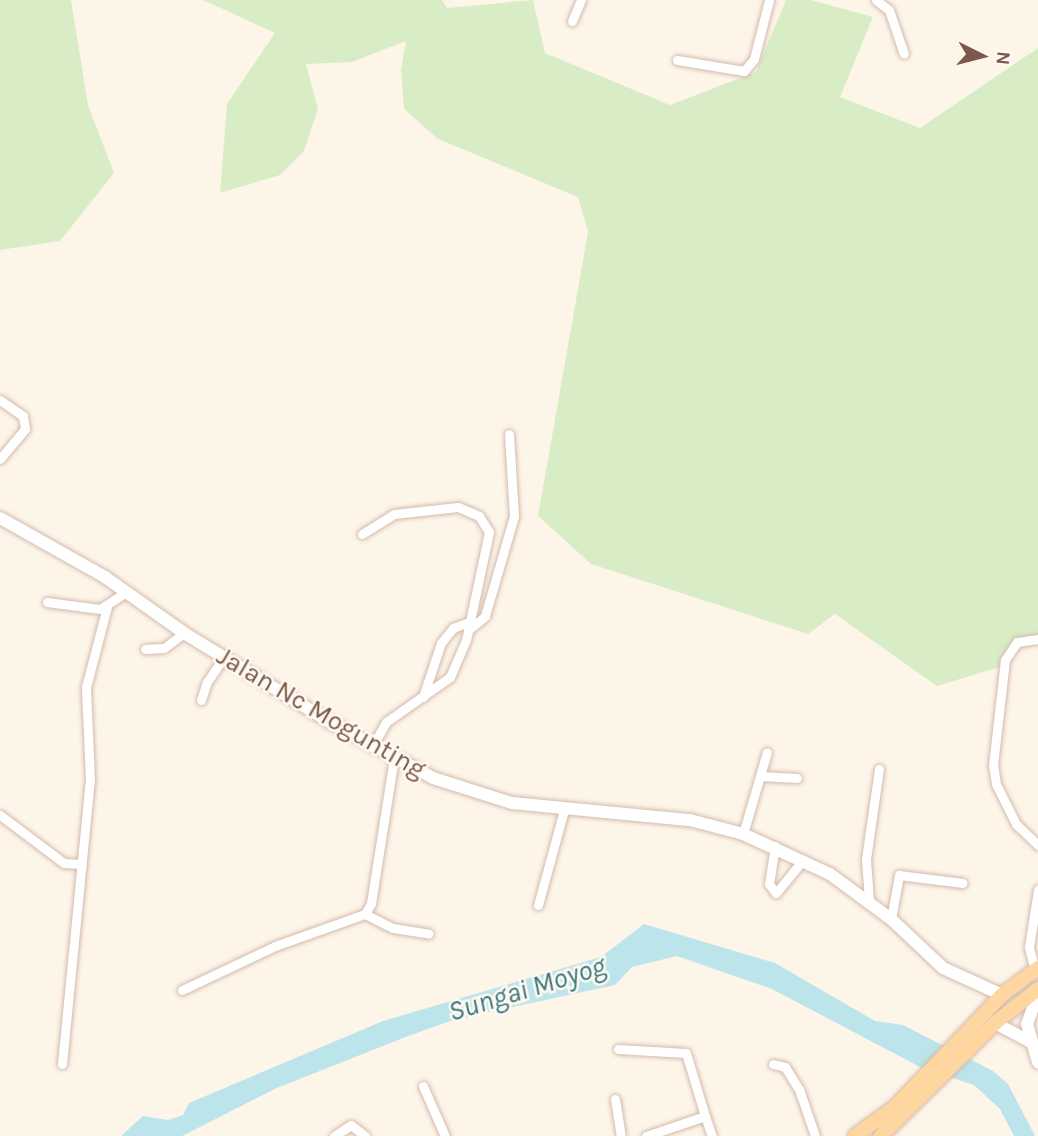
<!DOCTYPE html>
<html>
<head>
<meta charset="utf-8">
<style>
	body { margin:0 }
	#map { position:relative; width:1038px; height:1136px; overflow:hidden; background:#fef5e9; font-family:Karla,sans-serif }
	div>[style] { position:absolute }
	[style*='--x'] { left:calc(var(--x)*1px); top:calc(var(--y)*1px); width:calc(var(--w)*1px); rotate:calc(var(--a)*1deg) }
	.green>* { inset:0; background:#d8edc6 }
	.water>* { inset:0; background:#bbe5ea }
	.roads { filter:drop-shadow(0 0 2px #d2bbad) drop-shadow(0 0 2px #d2bbad) }
	.street>* { height:9px; margin:-4.5px; padding:0 4.5px; transform-origin:4.5px; border-radius:4.5px; background:#fff }
	.secondary>* { height:12px; margin:-6px; padding:0 6px; transform-origin:6px; border-radius:6px; background:#fff }
	.primary>* { height:14px; margin:-7px; padding:0 7px; transform-origin:7px; border-radius:7px; background:#ffd69f }
	span { translate:-50% -50%; white-space:nowrap; text-align:center; line-height:1.15; -webkit-text-stroke:5px #fff9f1; paint-order:stroke }
	.street-label { font-size:26px; color:#7b594a }
	.water-label { font-size:28px; color:#3c7981; font-style:italic }
	.north { position:absolute; left:947px; top:21px; width:70px; height:70px; -webkit-text-stroke:5px #fff9f1; paint-order:stroke; rotate:96deg; font-size:19px; font-weight:700; line-height:28px; text-align:center; color:#7b594a }
	.north::after { content:''; display:block; margin:auto; width:24px; height:32px; background:#7b594a; clip-path:polygon(50% 0,100% 100%,50% 72%,0 100%) }
</style>
</head>
<body>
<div id="map">
	<div class="green">
		<div style="clip-path:polygon(0 0,71px 0,88px 105px,114px 173px,60px 241px,0 250px)"></div>
		<div style="clip-path:polygon(203px 0,442px 0,447px 8px,533px 0,545px 53px,670px 105px,756px 72px,786px 0,811px 0,873px 17px,840px 97px,920px 128px,1038px 48px,1038px 636px,1017px 645px,1006px 665px,937px 686px,835px 614px,808px 634px,591px 564px,538px 516px,588px 232px,578px 197px,438px 139px,404px 109px,401px 70px,406px 41px,352px 62px,306px 64px,318px 109px,304px 151px,280px 175px,220px 193px,227px 104px,275px 33px)"></div>
	</div>
	<div class="water">
		<div style="clip-path:polygon(644px 924px,775px 963px,875px 1021px,903px 1025px,993px 1071px,1008px 1084px,1035px 1136px,1014px 1136px,1000px 1109px,974px 1085px,922px 1068px,772px 989px,677px 956px,632px 967px,615px 985px,453px 1020px,408px 1036px,277px 1088px,182px 1136px,121px 1136px,143px 1116px,168px 1120px,183px 1115px,189px 1103px,383px 1021px,601px 957px)"></div>
	</div>
	<div class="roads">
		<div class="street">
			<div style="--x:876;--y:0;--w:16;--a:38"></div>
			<div style="--x:889;--y:10;--w:46;--a:71.2"></div>
			<div style="--x:572;--y:21;--w:23;--a:-67"></div>
			<div style="--x:677;--y:60;--w:68;--a:9.3"></div>
			<div style="--x:744;--y:71;--w:16;--a:-50"></div>
			<div style="--x:754;--y:59;--w:61;--a:-75.7"></div>
			<div style="--x:0;--y:400;--w:28;--a:35"></div>
			<div style="--x:23;--y:416;--w:13;--a:81"></div>
			<div style="--x:25;--y:429;--w:39;--a:130"></div>
			<div style="--x:362;--y:534;--w:38;--a:-32"></div>
			<div style="--x:394;--y:514;--w:64;--a:-6.2"></div>
			<div style="--x:458;--y:507;--w:23;--a:23"></div>
			<div style="--x:479;--y:516;--w:19;--a:58"></div>
			<div style="--x:489;--y:532;--w:110;--a:102"></div>
			<div style="--x:466;--y:640;--w:40;--a:113.4"></div>
			<div style="--x:450;--y:677;--w:78;--a:144.9"></div>
			<div style="--x:386;--y:722;--w:29;--a:119"></div>
			<div style="--x:47;--y:602;--w:53;--a:7.5"></div>
			<div style="--x:100;--y:609;--w:33;--a:-33"></div>
			<div style="--x:468;--y:630;--w:22;--a:-39"></div>
			<div style="--x:485;--y:616;--w:104;--a:-73.8"></div>
			<div style="--x:514;--y:516;--w:82;--a:-93.5"></div>
			<div style="--x:1038;--y:639;--w:21;--a:172"></div>
			<div style="--x:1017;--y:642;--w:22;--a:124"></div>
			<div style="--x:1005;--y:660;--w:106;--a:96.5"></div>
			<div style="--x:993;--y:765;--w:19;--a:81"></div>
			<div style="--x:996;--y:784;--w:45;--a:63.4"></div>
			<div style="--x:1016;--y:824;--w:30;--a:44"></div>
			<div style="--x:145;--y:649;--w:19;--a:-3"></div>
			<div style="--x:164;--y:648;--w:25;--a:-37"></div>
			<div style="--x:423;--y:697;--w:57;--a:-71.6"></div>
			<div style="--x:441;--y:643;--w:19;--a:-51"></div>
			<div style="--x:453;--y:628;--w:17;--a:-21"></div>
			<div style="--x:201;--y:700;--w:19;--a:-72"></div>
			<div style="--x:207;--y:682;--w:30;--a:-56"></div>
			<div style="--x:760;--y:776;--w:37;--a:3"></div>
			<div style="--x:0;--y:815;--w:80;--a:36.9"></div>
			<div style="--x:64;--y:863;--w:18;--a:3"></div>
			<div style="--x:743;--y:834;--w:85;--a:-73.7"></div>
			<div style="--x:775;--y:846;--w:38;--a:99"></div>
			<div style="--x:769;--y:884;--w:11;--a:52"></div>
			<div style="--x:776;--y:893;--w:43;--a:-50.7"></div>
			<div style="--x:869;--y:901;--w:42;--a:-94.1"></div>
			<div style="--x:866;--y:859;--w:91;--a:-81.8"></div>
			<div style="--x:538;--y:905;--w:98;--a:-74.7"></div>
			<div style="--x:365;--y:914;--w:31;--a:27"></div>
			<div style="--x:393;--y:928;--w:36;--a:9"></div>
			<div style="--x:891;--y:919;--w:45;--a:-79.7"></div>
			<div style="--x:899;--y:875;--w:64;--a:7.1"></div>
			<div style="--x:1035;--y:970;--w:24;--a:-105"></div>
			<div style="--x:1029;--y:947;--w:58;--a:-81"></div>
			<div style="--x:182;--y:990;--w:103;--a:-25.3"></div>
			<div style="--x:275;--y:946;--w:96;--a:-19.6"></div>
			<div style="--x:365;--y:914;--w:13;--a:-61"></div>
			<div style="--x:371;--y:903;--w:147;--a:-81"></div>
			<div style="--x:618;--y:1049;--w:68;--a:3.4"></div>
			<div style="--x:686;--y:1053;--w:66;--a:73.2"></div>
			<div style="--x:62;--y:1064;--w:285;--a:-84.4"></div>
			<div style="--x:90;--y:780;--w:93;--a:-92.5"></div>
			<div style="--x:86;--y:687;--w:83;--a:-75.3"></div>
			<div style="--x:773;--y:1064;--w:12;--a:14"></div>
			<div style="--x:785;--y:1067;--w:26;--a:58"></div>
			<div style="--x:799;--y:1089;--w:50;--a:71.2"></div>
			<div style="--x:423;--y:1086;--w:55;--a:66.3"></div>
			<div style="--x:615;--y:1099;--w:37;--a:81"></div>
			<div style="--x:334;--y:1136;--w:20;--a:-33"></div>
			<div style="--x:351;--y:1125;--w:18;--a:38"></div>
			<div style="--x:646;--y:1136;--w:62;--a:-18.7"></div>
			<div style="--x:705;--y:1116;--w:21;--a:71"></div>
		</div>
		<div class="secondary">
			<div style="--x:0;--y:518;--w:120;--a:29.3"></div>
			<div style="--x:105;--y:577;--w:97;--a:35.3"></div>
			<div style="--x:184;--y:633;--w:171;--a:31.4"></div>
			<div style="--x:330;--y:722;--w:117;--a:28.5"></div>
			<div style="--x:433;--y:778;--w:83;--a:17.6"></div>
			<div style="--x:512;--y:803;--w:179;--a:5.5"></div>
			<div style="--x:690;--y:820;--w:55;--a:14.8"></div>
			<div style="--x:743;--y:834;--w:96;--a:24.7"></div>
			<div style="--x:830;--y:874;--w:76;--a:36.4"></div>
			<div style="--x:891;--y:919;--w:71;--a:43.3"></div>
			<div style="--x:943;--y:968;--w:65;--a:24.6"></div>
			<div style="--x:1038;--y:994;--w:32;--a:110"></div>
			<div style="--x:1027;--y:1024;--w:40;--a:74"></div>
			<div style="--x:995;--y:1023;--w:40;--a:28"></div>
		</div>
		<div class="primary">
			<div style="--x:855;--y:1136;--w:48;--a:-35.7"></div>
			<div style="--x:894;--y:1108;--w:156;--a:-46.3"></div>
			<div style="--x:1002;--y:995;--w:45;--a:-36.9"></div>
			<div style="--x:881;--y:1136;--w:161;--a:-44.7"></div>
			<div style="--x:995;--y:1023;--w:55;--a:-38.3"></div>
		</div>
	</div>
	<div class="street-label">
		<span style="left:321px;top:713px;rotate:30deg">Jalan Nc Mogunting</span>
	</div>
	<div class="water-label">
		<span style="left:527px;top:989px;rotate:-17deg">Sungai Moyog</span>
	</div>
	<div class="north">N</div>
</div>
</body>
</html>
